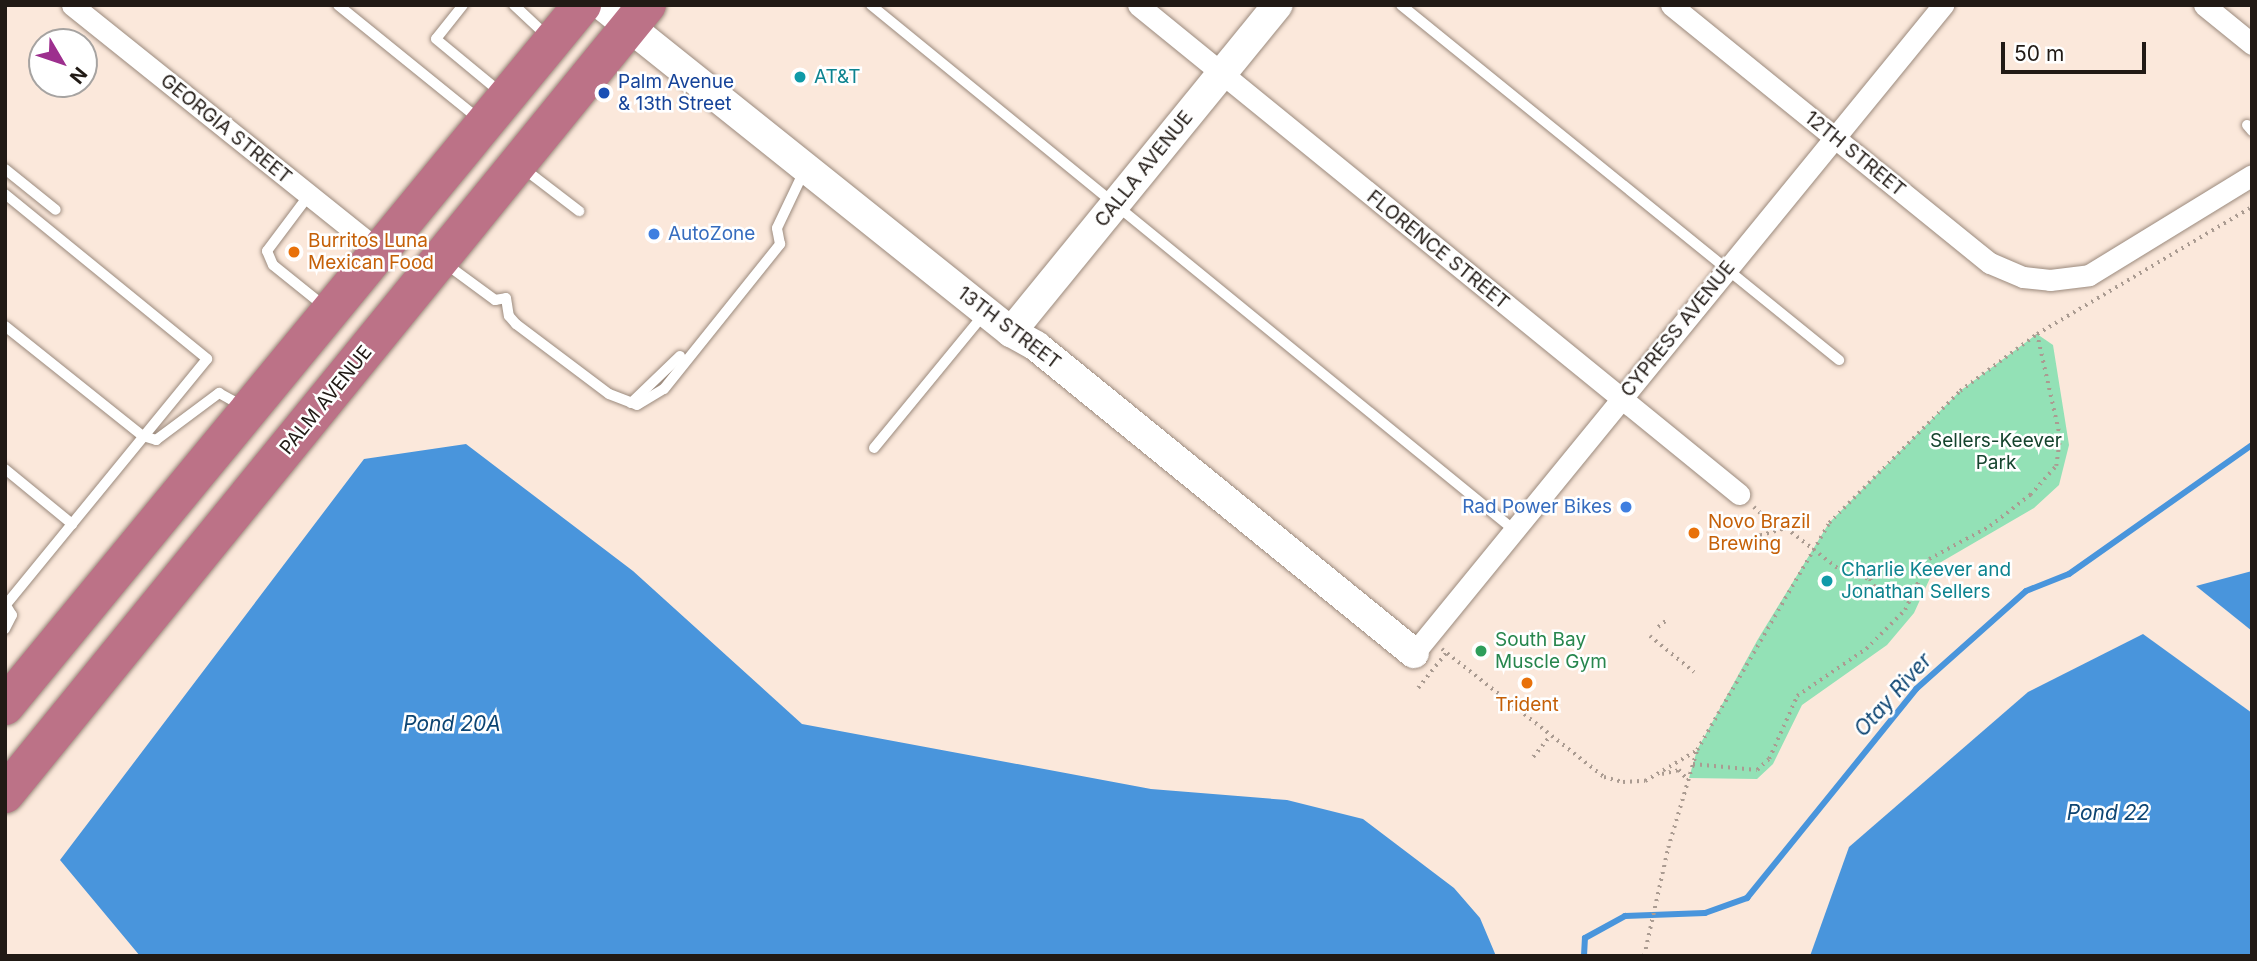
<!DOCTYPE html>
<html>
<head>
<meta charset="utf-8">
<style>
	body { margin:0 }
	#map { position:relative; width:2257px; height:961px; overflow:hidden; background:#fbe8db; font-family:Inter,sans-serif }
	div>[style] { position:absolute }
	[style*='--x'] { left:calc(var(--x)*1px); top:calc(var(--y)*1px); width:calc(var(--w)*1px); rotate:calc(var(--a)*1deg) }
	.green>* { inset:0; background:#93e1b6 }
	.water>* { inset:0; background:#4995dc }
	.stream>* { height:6px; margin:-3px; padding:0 3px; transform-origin:3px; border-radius:3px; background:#4995dc }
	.path>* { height:3.5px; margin-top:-1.75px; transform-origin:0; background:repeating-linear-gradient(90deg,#aa9b91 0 2px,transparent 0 7px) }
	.roads { filter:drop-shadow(0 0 2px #9b8a7d) drop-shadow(0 0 2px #9b8a7d) }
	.lane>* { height:10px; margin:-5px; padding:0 5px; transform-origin:5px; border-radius:5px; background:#fff }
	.street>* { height:21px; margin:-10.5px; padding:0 10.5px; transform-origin:10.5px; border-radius:10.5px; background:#fff }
	.secondary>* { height:30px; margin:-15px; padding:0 15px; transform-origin:15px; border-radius:15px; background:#fff }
	.highway>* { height:38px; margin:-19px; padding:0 19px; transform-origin:19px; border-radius:19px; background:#bc7287 }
	.dots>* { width:19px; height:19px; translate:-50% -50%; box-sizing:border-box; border:4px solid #fff; border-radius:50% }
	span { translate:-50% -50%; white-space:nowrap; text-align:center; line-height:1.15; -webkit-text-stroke:5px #fff; paint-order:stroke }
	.culture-label { font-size:19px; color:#0d838f }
	.left { translate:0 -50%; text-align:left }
	.transit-label { font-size:19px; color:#164399 }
	.street-label { font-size:19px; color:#211a15 }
	.shop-label { font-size:19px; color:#366cbe }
	.right { translate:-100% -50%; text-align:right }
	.food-label { font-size:19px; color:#c56008 }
	.park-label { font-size:19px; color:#15442e }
	.leisure-label { font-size:19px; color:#27864d }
	.water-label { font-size:21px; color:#0d4573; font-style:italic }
	.frame { position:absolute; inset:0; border:7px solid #211a15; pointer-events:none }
	.north { position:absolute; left:28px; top:28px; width:70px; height:70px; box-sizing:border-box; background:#fff; border:2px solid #a6a3a1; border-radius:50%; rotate:129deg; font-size:19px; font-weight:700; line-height:28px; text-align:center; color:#211a15 }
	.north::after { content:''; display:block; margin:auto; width:24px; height:32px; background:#9d2f8e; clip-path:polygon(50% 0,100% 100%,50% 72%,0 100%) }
	.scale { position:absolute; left:2001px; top:42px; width:145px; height:32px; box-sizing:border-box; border:4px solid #211a15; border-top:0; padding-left:9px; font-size:21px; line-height:24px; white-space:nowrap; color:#211a15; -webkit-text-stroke:5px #fff; paint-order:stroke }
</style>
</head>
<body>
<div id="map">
	<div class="green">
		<div style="clip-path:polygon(2037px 334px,2053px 345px,2069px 445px,2059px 485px,2034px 508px,1936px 565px,1914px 613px,1887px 645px,1802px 705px,1773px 764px,1757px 779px,1689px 778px,1697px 750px,1758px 639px,1829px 523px,1960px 391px)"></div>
	</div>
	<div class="water">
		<div style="clip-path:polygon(466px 444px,633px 571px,802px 724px,1151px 789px,1287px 800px,1363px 819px,1454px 888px,1480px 918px,1496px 956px,140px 956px,60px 860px,364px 459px)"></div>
		<div style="clip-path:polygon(2252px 571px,2252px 631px,2196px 586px)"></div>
		<div style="clip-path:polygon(2143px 634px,2252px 713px,2252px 956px,1810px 956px,1849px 847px,2028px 692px)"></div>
	</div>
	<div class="stream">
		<div style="--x:1584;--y:956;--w:18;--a:-87"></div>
		<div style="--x:1585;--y:938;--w:46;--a:-28.8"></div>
		<div style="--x:1625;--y:916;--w:80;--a:-2.1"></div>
		<div style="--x:1705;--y:913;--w:45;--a:-19.7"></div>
		<div style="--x:1747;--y:898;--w:269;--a:-51"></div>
		<div style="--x:1916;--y:689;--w:147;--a:-41.7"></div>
		<div style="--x:2026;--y:591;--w:46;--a:-21.6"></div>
		<div style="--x:2069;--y:574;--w:224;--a:-35.2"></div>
	</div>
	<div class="path">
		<div style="--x:1754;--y:507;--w:33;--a:43"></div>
		<div style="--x:1733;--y:543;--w:55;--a:-15.8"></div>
		<div style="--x:1786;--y:528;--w:75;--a:37.9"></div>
		<div style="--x:1845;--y:574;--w:25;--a:11"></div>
		<div style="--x:1870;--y:579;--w:13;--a:58"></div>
		<div style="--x:1658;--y:627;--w:13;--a:-39"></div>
		<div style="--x:1650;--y:636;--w:57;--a:39.3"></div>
		<div style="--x:1442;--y:649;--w:206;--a:38.3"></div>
		<div style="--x:1604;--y:777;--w:20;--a:15"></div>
		<div style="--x:1623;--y:782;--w:22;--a:-3"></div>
		<div style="--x:1645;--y:781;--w:59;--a:-30.5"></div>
		<div style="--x:1418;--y:688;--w:45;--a:-51.3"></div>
		<div style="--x:1533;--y:757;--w:27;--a:-51"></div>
		<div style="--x:1693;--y:764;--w:64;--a:5.4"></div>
		<div style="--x:1757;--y:770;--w:16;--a:-43"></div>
		<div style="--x:1769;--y:759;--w:69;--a:-66"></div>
		<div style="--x:1797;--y:696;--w:83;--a:-34.3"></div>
		<div style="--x:1866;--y:649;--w:55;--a:-45"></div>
		<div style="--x:1905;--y:610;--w:56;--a:-64.8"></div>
		<div style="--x:1929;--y:559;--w:69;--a:-28.4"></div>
		<div style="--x:1990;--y:526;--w:51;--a:-37.8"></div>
		<div style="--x:2030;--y:495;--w:39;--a:-48"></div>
		<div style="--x:2056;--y:466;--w:28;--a:-82"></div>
		<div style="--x:2060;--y:438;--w:106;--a:-102.6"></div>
		<div style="--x:1662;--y:774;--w:17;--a:-13"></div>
		<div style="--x:1679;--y:770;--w:12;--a:48"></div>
		<div style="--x:1644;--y:956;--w:111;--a:-77.5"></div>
		<div style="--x:1668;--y:848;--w:102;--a:-73.5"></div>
		<div style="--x:1697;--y:750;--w:263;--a:-59.8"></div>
		<div style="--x:1829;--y:523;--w:186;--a:-45.2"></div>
		<div style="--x:1960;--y:391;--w:96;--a:-36.5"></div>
		<div style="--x:2037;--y:334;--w:250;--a:-30.6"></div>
	</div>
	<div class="roads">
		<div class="lane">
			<div style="--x:338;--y:5;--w:183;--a:39"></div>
			<div style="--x:463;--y:5;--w:43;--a:128.5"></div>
			<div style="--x:436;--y:39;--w:83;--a:39.6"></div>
			<div style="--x:514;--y:5;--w:47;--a:43.3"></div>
			<div style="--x:871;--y:5;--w:830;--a:39.23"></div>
			<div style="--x:1401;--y:5;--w:564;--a:39.02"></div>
			<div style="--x:2247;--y:125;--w:8;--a:50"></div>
			<div style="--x:523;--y:168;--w:71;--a:37.5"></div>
			<div style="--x:5;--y:169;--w:65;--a:38.8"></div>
			<div style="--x:5;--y:194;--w:261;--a:39.2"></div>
			<div style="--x:207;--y:359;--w:319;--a:129.3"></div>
			<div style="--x:309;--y:195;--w:70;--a:126.9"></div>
			<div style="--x:267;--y:251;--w:15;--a:67"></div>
			<div style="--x:273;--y:265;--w:65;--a:38.8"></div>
			<div style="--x:446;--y:264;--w:61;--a:36.3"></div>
			<div style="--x:495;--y:300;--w:11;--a:-10"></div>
			<div style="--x:506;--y:298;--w:18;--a:81"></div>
			<div style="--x:509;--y:316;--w:11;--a:49"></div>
			<div style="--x:516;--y:324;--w:116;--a:37"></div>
			<div style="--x:609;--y:394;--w:30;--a:21"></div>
			<div style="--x:637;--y:405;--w:31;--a:-31"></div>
			<div style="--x:664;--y:389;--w:186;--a:-51.3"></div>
			<div style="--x:780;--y:244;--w:16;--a:-101"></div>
			<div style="--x:777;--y:228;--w:65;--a:-64.6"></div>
			<div style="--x:5;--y:326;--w:176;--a:38.6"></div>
			<div style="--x:143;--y:436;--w:14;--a:17"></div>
			<div style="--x:156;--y:440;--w:79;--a:-36.7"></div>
			<div style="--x:219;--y:393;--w:26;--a:29"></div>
			<div style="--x:631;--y:403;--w:68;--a:-43.8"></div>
			<div style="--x:874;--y:448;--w:173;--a:-50.6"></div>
			<div style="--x:5;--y:469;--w:87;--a:39.4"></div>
			<div style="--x:5;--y:604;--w:13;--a:58"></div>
			<div style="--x:12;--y:615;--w:16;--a:117"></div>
		</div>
		<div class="street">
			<div style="--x:72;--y:5;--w:393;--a:38.7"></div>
			<div style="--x:1138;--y:5;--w:775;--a:39.13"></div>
			<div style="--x:1671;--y:5;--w:410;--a:39"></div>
			<div style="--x:1990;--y:263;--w:36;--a:23"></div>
			<div style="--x:2023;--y:277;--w:27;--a:6"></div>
			<div style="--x:2050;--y:280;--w:39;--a:-7"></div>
			<div style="--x:2089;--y:275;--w:191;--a:-31.5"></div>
			<div style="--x:2204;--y:5;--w:62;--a:39.1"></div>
			<div style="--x:1414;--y:653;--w:837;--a:-50.77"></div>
		</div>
		<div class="secondary">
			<div style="--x:602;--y:5;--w:524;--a:38.64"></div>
			<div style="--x:1011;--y:332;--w:29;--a:29"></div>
			<div style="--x:1036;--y:346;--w:487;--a:39.1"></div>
			<div style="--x:1011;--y:332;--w:422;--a:-50.8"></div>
		</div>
		<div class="highway">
			<div style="--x:5;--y:706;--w:908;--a:-50.54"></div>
			<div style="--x:5;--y:794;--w:1017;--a:-50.87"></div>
		</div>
	</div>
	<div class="dots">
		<div style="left:800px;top:77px;background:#0f9aa8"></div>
		<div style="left:604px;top:93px;background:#1a4fb4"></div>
		<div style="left:654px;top:234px;background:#3f7fe0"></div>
		<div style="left:294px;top:252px;background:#e8710a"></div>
		<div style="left:1626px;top:507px;background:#3f7fe0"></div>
		<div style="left:1694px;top:533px;background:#e8710a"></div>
		<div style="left:1827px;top:581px;background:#0f9aa8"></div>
		<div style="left:1481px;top:651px;background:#2e9e5b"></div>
		<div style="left:1527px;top:683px;background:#e8710a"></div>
	</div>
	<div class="culture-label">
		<span class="left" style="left:814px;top:77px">AT&amp;T</span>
		<span class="left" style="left:1841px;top:581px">Charlie Keever and<br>Jonathan Sellers</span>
	</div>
	<div class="transit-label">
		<span class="left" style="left:618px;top:93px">Palm Avenue<br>&amp; 13th Street</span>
	</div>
	<div class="street-label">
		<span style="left:226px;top:129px;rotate:39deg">GEORGIA STREET</span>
		<span style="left:1855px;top:154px;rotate:39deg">12TH STREET</span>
		<span style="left:1144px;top:169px;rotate:-51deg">CALLA AVENUE</span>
		<span style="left:1438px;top:250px;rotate:39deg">FLORENCE STREET</span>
		<span style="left:1009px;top:328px;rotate:37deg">13TH STREET</span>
		<span style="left:1678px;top:329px;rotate:-51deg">CYPRESS AVENUE</span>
		<span style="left:326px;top:400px;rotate:-51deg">PALM AVENUE</span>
	</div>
	<div class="shop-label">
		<span class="left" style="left:668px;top:234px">AutoZone</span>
		<span class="right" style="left:1612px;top:507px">Rad Power Bikes</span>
	</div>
	<div class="food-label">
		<span class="left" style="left:308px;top:252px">Burritos Luna<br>Mexican Food</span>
		<span class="left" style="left:1708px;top:533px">Novo Brazil<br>Brewing</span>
		<span style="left:1527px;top:705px">Trident</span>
	</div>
	<div class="park-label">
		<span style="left:1996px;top:452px">Sellers-Keever<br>Park</span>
	</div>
	<div class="leisure-label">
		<span class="left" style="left:1495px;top:651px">South Bay<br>Muscle Gym</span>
	</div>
	<div class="water-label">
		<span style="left:1893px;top:695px;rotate:-48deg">Otay River</span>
		<span style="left:452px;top:724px">Pond 20A</span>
		<span style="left:2108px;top:813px">Pond 22</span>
	</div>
	<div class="frame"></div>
	<div class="north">N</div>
	<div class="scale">50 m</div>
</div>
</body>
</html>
